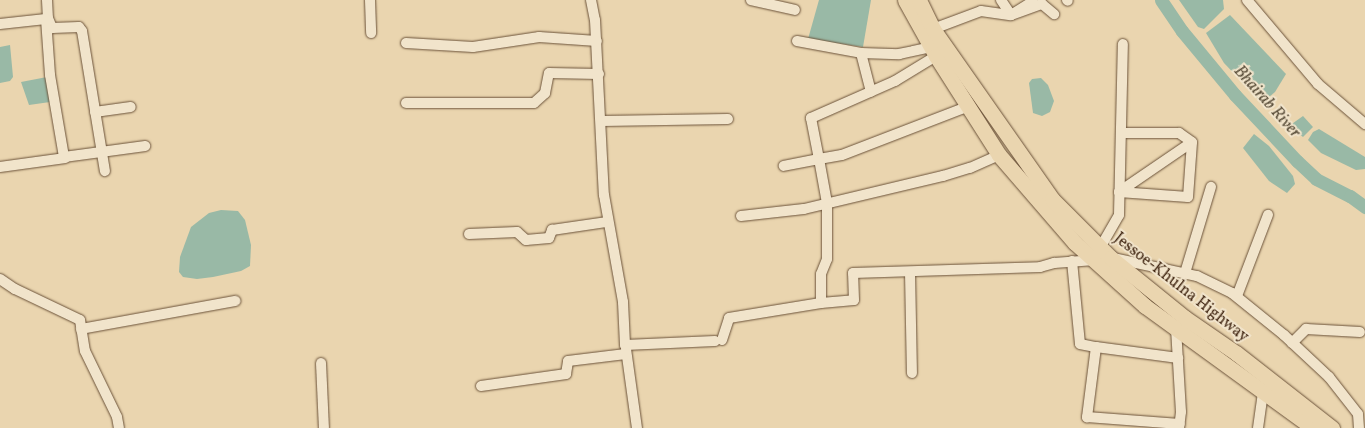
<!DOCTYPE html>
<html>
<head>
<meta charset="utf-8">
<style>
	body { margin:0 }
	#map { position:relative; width:1365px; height:428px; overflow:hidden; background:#ead5af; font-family:Vollkorn,serif }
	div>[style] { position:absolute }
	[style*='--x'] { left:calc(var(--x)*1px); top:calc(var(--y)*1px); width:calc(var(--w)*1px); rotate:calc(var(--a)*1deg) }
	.water>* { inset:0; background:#99b9a6 }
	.river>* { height:13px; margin:-6.5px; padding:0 6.5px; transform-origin:6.5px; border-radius:6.5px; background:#99b9a6 }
	.roads { filter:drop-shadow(0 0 1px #6b5239) drop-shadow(0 0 1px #6b5239) }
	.minor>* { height:10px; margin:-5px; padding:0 5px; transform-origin:5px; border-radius:5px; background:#f1e4cb }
	.highway>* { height:15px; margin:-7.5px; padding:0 7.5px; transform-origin:7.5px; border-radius:7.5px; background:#ead5af }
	span { translate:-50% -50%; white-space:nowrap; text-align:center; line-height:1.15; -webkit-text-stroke:4px #f1e4cb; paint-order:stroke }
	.street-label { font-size:16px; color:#412612 }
	.water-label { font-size:17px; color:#574b37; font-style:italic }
</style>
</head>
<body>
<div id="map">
	<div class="water">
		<div style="clip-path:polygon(819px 0,871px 0,863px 47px,808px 39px)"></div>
		<div style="clip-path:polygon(1179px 0,1223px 0,1224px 9px,1204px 29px,1198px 27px)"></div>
		<div style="clip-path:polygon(1230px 15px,1286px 74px,1275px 92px,1262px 103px,1224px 63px,1206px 33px)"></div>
		<div style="clip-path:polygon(10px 45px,13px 77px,10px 81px,0 83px,0 47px)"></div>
		<div style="clip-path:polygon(47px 77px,50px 102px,29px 105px,21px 82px)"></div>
		<div style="clip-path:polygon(1041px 78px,1048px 85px,1054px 101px,1050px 112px,1042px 116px,1033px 113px,1029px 83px,1032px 79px)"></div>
		<div style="clip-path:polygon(1303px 116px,1313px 127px,1303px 137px,1289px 126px)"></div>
		<div style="clip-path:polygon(1319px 129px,1365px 157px,1365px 169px,1356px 170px,1321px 153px,1308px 140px,1313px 132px)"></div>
		<div style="clip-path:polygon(1254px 134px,1269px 146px,1293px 176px,1295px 184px,1287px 193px,1269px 181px,1243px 148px)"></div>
		<div style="clip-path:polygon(221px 210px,238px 211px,245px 220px,251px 245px,250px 266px,241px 271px,213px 277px,197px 279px,183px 277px,179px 272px,180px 257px,191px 227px,209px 213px)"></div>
	</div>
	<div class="river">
		<div style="--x:1161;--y:0;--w:37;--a:56"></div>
		<div style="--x:1182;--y:31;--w:83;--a:50.4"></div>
		<div style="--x:1235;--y:95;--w:91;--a:46.8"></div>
		<div style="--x:1297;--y:161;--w:26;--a:43"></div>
		<div style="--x:1316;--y:179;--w:38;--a:27"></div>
		<div style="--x:1350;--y:196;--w:19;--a:36"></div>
	</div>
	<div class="roads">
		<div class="minor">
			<div style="--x:47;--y:0;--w:18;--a:87"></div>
			<div style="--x:48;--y:18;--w:11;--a:68"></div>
			<div style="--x:52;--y:28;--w:27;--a:-2"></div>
			<div style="--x:79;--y:27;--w:5;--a:53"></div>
			<div style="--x:82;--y:31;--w:142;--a:80.7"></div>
			<div style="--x:370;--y:0;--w:33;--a:88"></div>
			<div style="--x:591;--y:0;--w:20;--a:79"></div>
			<div style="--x:595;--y:20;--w:175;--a:87.1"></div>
			<div style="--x:604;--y:195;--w:109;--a:79.9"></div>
			<div style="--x:623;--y:302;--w:43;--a:87.3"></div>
			<div style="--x:625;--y:345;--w:90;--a:-2.5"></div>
			<div style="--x:751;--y:0;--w:45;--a:12.8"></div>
			<div style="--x:1001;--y:0;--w:18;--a:56"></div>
			<div style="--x:1011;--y:15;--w:25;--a:-32"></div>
			<div style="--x:1032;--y:2;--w:2;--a:-90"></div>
			<div style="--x:1067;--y:0;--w:1;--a:45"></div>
			<div style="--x:1247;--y:0;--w:110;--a:49.8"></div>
			<div style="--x:1318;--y:84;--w:62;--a:40.4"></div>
			<div style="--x:0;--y:24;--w:46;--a:-6.2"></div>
			<div style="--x:46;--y:19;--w:56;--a:85.9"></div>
			<div style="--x:50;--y:75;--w:83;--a:80.3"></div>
			<div style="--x:64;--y:157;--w:82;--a:-7.7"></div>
			<div style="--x:933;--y:29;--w:51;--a:-20.6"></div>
			<div style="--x:981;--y:11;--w:30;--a:8"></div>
			<div style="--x:1011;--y:15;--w:33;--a:-20"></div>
			<div style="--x:1042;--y:4;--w:16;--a:40"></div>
			<div style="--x:797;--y:41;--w:65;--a:10.6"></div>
			<div style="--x:861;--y:53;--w:38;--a:2"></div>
			<div style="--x:899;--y:54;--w:29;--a:-12"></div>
			<div style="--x:406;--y:43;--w:67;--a:3.4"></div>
			<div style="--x:473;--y:47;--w:67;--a:-8.6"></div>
			<div style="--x:539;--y:37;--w:58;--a:3.9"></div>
			<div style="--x:861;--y:53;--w:40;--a:75.6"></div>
			<div style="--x:936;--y:56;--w:48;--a:148.6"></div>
			<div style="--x:895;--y:81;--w:92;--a:156.2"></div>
			<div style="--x:811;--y:118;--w:42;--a:79"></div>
			<div style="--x:819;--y:159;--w:23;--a:-10"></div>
			<div style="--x:842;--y:155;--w:136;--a:-21.1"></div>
			<div style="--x:406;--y:103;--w:128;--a:0"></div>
			<div style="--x:534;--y:103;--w:15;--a:-42"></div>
			<div style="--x:545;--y:93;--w:20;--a:-79"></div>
			<div style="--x:549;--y:73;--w:50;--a:1.1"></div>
			<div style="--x:95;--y:112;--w:36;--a:-8"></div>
			<div style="--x:602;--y:121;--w:126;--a:-0.9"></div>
			<div style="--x:0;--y:167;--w:66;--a:-7.9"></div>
			<div style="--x:1119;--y:192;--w:69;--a:4.1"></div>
			<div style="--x:1188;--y:197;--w:55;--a:-85.8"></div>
			<div style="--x:1192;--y:142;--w:16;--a:-145"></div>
			<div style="--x:1179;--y:133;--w:58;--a:180"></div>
			<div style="--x:1119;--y:192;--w:88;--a:-34.4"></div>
			<div style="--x:741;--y:216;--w:63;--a:-6.3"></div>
			<div style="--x:804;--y:209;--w:143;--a:-13.4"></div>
			<div style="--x:943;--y:176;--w:28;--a:-17"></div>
			<div style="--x:970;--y:168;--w:32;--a:-24"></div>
			<div style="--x:469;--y:234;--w:48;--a:-2.4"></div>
			<div style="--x:517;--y:232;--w:12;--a:42"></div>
			<div style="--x:526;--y:240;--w:23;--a:-5"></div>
			<div style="--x:549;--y:238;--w:9;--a:-69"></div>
			<div style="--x:552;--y:230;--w:56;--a:-8.3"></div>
			<div style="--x:1100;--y:248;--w:38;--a:-60"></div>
			<div style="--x:1119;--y:215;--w:171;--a:-88.7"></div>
			<div style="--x:1113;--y:258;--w:86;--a:12.1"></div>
			<div style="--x:1197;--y:276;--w:39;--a:26"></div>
			<div style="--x:1232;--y:293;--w:67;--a:38.9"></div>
			<div style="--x:1284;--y:335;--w:62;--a:43"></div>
			<div style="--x:1329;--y:377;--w:47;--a:51.9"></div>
			<div style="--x:1358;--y:414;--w:14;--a:86"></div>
			<div style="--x:1072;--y:261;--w:83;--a:84.5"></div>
			<div style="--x:1080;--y:344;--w:16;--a:11"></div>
			<div style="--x:1096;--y:347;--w:71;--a:97.3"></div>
			<div style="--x:1087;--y:417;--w:93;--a:4.3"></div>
			<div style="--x:910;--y:272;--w:101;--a:88.9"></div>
			<div style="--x:1185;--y:273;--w:90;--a:-73.2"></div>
			<div style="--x:0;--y:279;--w:18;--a:34"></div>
			<div style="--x:15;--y:289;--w:72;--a:25.5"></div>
			<div style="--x:80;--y:320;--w:31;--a:81"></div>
			<div style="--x:85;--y:351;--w:73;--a:64.1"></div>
			<div style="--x:117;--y:417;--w:11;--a:80"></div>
			<div style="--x:1237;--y:296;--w:87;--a:-69.1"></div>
			<div style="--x:821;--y:303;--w:33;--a:-5"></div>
			<div style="--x:854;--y:300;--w:27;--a:-92"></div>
			<div style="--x:853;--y:273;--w:187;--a:-1.8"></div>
			<div style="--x:1040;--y:267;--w:15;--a:-16"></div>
			<div style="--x:1054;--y:263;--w:41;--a:-4.2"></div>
			<div style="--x:1176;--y:328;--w:84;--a:86.6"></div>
			<div style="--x:1181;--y:412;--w:16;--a:97"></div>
			<div style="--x:81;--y:329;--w:157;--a:-10.3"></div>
			<div style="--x:722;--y:340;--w:23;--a:-72"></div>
			<div style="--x:729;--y:318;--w:93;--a:-9.3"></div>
			<div style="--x:821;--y:303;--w:29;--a:-90"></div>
			<div style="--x:821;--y:274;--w:16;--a:-68"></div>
			<div style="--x:827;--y:259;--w:56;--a:-90"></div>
			<div style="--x:827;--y:203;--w:45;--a:-100.3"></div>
			<div style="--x:819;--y:159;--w:36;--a:169"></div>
			<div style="--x:1292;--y:343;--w:20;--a:-45"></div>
			<div style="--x:1306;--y:329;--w:54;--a:3.2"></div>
			<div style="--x:1096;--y:347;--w:83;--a:7.6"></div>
			<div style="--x:626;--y:349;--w:80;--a:82.1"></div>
			<div style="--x:321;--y:363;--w:65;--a:87.4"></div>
			<div style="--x:481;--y:386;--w:86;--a:-8"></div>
			<div style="--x:566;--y:374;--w:13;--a:-81"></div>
			<div style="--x:568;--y:361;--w:58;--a:-6.9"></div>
			<div style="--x:1258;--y:428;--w:37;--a:-82"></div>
		</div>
		<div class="highway">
			<div style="--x:905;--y:0;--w:64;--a:61"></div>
			<div style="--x:936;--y:56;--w:117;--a:57.5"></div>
			<div style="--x:999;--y:155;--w:116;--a:49.2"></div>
			<div style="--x:1075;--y:243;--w:94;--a:42"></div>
			<div style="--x:1145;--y:306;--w:208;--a:36"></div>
			<div style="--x:919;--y:0;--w:32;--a:64"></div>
			<div style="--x:933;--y:29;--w:208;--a:55"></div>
			<div style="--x:1052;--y:199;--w:83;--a:45"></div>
			<div style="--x:1111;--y:258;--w:95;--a:39"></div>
			<div style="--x:1185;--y:318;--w:62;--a:34.5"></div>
			<div style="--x:1236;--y:353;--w:122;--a:38"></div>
		</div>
	</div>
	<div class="street-label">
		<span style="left:1181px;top:288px;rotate:38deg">Jessoe-Khulna Highway</span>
	</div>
	<div class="water-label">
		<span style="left:1267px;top:102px;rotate:48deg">Bhairab River</span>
	</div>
</div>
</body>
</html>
